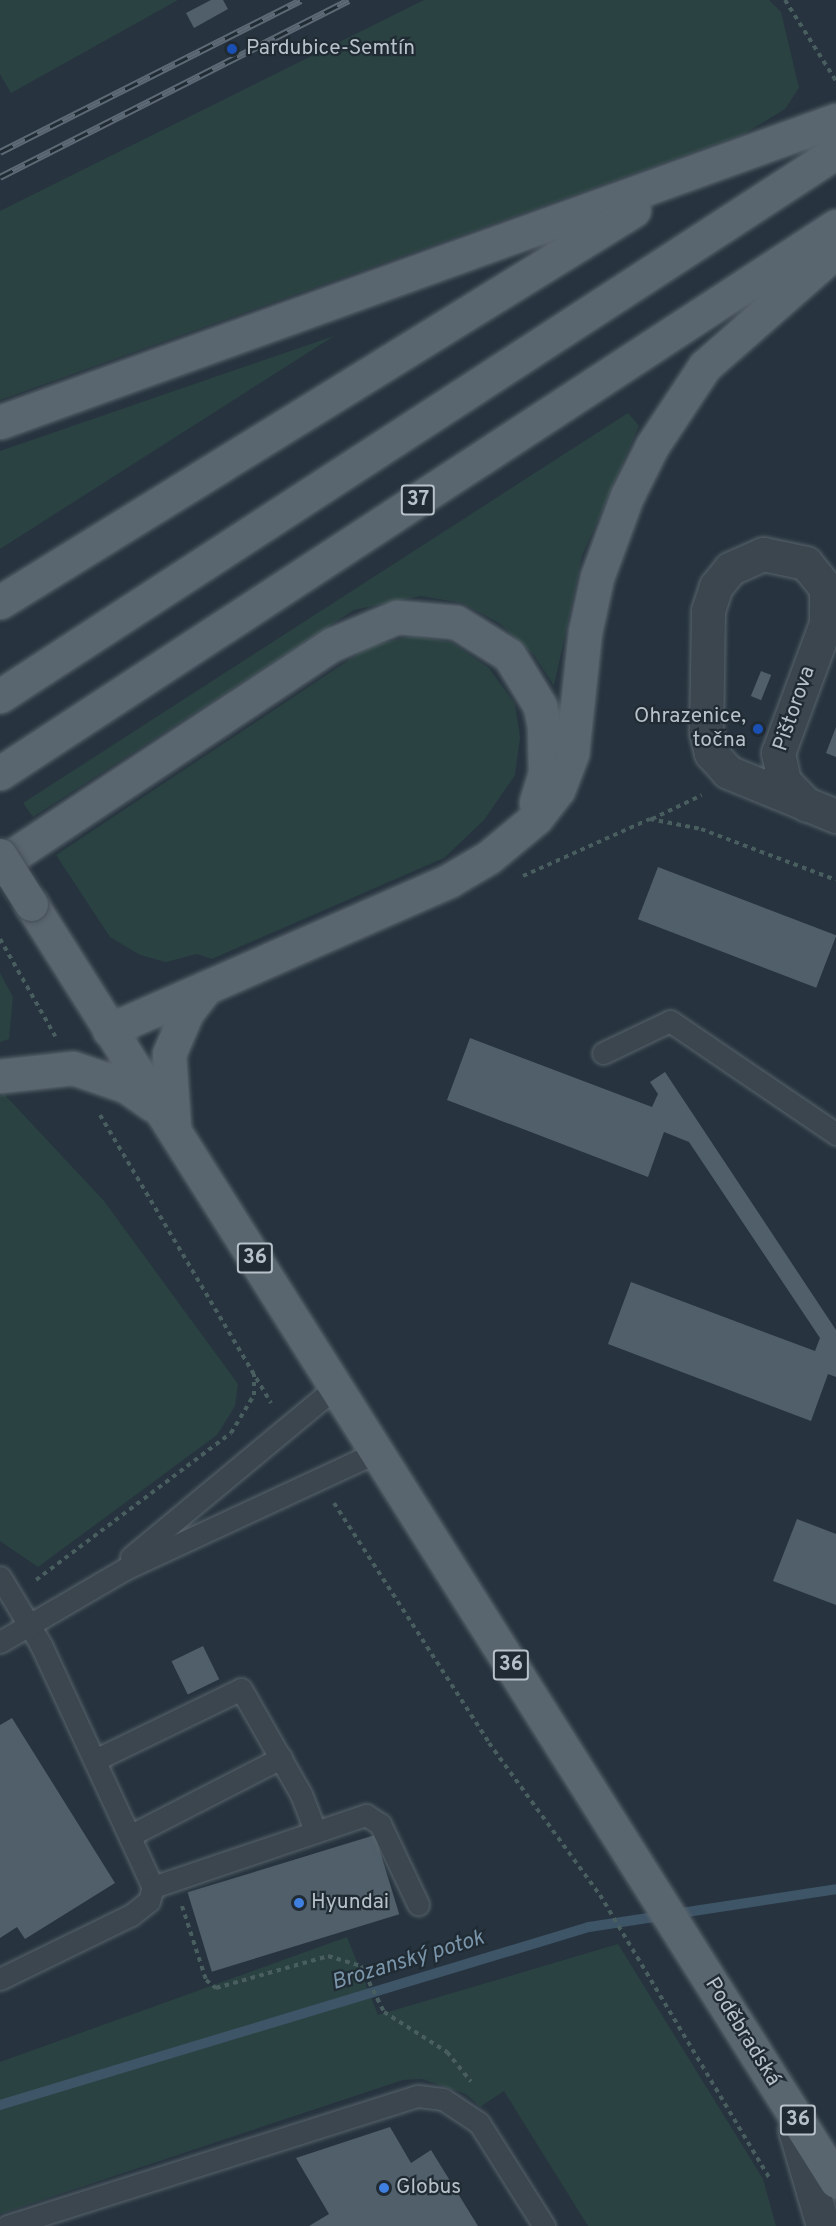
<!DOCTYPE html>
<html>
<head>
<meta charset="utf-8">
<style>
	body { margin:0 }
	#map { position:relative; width:836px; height:2226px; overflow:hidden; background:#27343f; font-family:Overpass,sans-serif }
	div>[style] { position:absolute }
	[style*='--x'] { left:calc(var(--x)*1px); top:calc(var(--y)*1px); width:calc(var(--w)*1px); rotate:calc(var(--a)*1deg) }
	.green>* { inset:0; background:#2a4241 }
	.stream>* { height:10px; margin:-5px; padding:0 5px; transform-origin:5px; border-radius:5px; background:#3e5467 }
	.building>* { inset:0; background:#505f6a; transform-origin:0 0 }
	.path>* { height:4px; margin-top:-2px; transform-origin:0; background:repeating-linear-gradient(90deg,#495e5e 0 4.5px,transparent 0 9px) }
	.roads { filter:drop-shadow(0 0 2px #59646c) drop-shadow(0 0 2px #59646c) }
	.service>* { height:21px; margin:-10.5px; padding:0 10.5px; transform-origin:10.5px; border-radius:10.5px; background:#3b464f }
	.minor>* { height:33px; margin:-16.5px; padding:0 16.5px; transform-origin:16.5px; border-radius:16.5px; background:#3b464f }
	.primary>* { height:33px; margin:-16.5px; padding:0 16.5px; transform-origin:16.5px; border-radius:16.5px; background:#59656f }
	.rail>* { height:7px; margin-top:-3.5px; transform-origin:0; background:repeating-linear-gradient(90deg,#202b34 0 14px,#5d6a76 0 28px); box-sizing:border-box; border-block:2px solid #5d6a76 }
	.bridges { filter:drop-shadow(0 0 2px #444f58) drop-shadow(0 0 2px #444f58) }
	.primary-bridge>* { height:33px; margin:-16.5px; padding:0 16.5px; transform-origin:16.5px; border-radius:16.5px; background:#59656f }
	.dots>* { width:16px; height:16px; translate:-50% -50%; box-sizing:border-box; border:3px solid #202b34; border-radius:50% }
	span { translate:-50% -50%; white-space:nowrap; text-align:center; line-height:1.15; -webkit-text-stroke:4.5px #202b34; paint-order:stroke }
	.shield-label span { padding:2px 4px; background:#202b34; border:2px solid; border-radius:4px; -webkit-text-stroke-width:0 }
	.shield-label { font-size:20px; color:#b7c1c9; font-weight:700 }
	.poi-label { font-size:21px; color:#b7c1c9 }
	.left { translate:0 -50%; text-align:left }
	.right { translate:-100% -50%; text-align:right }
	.street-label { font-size:21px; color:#b7c1c9 }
	.water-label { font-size:22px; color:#7a95aa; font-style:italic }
</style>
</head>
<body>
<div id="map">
	<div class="green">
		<div style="clip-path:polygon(0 0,178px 0,11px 93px,0 74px)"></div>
		<div style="clip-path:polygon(424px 0,769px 0,781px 12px,799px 88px,785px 109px,744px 134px,0 400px,0 211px)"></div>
		<div style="clip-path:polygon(334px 336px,0 549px,0 451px)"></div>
		<div style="clip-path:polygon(628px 413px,639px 426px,582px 556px,554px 686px,534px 655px,499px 623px,462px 603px,421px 596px,354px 610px,33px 817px,23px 803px)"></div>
		<div style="clip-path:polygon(412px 636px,451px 642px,489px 668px,515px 704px,520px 737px,515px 775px,484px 820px,444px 858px,212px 959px,197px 954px,166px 962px,140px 955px,110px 937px,56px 855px,370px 646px)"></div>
		<div style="clip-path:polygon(0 973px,13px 997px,9px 1039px,0 1042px)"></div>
		<div style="clip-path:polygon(4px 1094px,104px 1201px,238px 1384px,235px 1406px,217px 1435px,38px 1567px,0 1541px,0 1096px)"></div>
		<div style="clip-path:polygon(347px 1937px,378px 2015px,618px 1944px,763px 2179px,776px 2226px,588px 2226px,504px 2091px,480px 2107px,466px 2094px,422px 2079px,403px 2080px,0 2214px,0 2062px)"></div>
	</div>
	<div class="stream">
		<div style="--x:0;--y:2105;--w:615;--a:-16.82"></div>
		<div style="--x:589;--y:1927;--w:250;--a:-8.7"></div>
	</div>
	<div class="building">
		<div style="clip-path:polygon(211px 0,223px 0,228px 9px,194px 28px,186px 13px)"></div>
		<div style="left:761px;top:671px;width:11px;height:27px;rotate:22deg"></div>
		<div style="clip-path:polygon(836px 727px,836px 757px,826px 753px)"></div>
		<div style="left:658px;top:867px;width:191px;height:56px;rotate:21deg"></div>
		<div style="clip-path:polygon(470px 1038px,652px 1107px,658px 1094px,650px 1082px,665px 1072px,836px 1330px,836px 1377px,828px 1374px,811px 1421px,608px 1344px,631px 1282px,815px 1351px,820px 1338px,689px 1142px,664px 1132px,648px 1177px,447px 1100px)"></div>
		<div style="clip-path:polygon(797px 1519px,836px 1534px,836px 1605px,773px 1581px)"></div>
		<div style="left:203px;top:1646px;width:37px;height:35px;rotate:64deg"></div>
		<div style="clip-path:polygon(12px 1718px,115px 1883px,25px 1939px,17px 1927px,0 1938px,0 1725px)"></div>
		<div style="left:375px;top:1835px;width:83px;height:196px;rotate:73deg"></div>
		<div style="clip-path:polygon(390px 2127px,411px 2163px,431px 2150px,478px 2226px,309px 2226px,329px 2214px,296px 2158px)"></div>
	</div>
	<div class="path">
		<div style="--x:785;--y:0;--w:96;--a:57.8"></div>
		<div style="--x:652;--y:819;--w:55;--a:-25.6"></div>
		<div style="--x:523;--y:876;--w:139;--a:-24.2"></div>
		<div style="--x:650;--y:819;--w:52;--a:11.1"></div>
		<div style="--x:701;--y:829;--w:144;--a:20.7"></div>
		<div style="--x:0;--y:939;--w:112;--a:60.4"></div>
		<div style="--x:100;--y:1115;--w:335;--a:59.3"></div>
		<div style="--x:334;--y:1503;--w:286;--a:57.1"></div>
		<div style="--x:489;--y:1743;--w:188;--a:53.9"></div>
		<div style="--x:600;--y:1895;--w:331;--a:59.1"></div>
		<div style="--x:36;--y:1580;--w:244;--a:-37"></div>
		<div style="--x:231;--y:1433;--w:44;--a:-58.8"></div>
		<div style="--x:254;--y:1395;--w:21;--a:-90"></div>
		<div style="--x:182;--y:1906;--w:78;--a:72"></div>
		<div style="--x:206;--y:1980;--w:13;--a:39"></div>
		<div style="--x:216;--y:1988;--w:116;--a:-15.9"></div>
		<div style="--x:328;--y:1956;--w:34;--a:17"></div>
		<div style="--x:361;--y:1966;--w:51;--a:63.4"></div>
		<div style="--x:384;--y:2012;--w:75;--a:32.4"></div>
		<div style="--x:447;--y:2052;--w:38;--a:51"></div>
	</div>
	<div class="roads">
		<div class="service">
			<div style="--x:603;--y:1053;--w:74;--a:-25.5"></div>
			<div style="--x:670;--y:1021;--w:201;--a:34.2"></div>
			<div style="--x:131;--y:1557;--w:266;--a:-39.7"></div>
			<div style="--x:0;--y:1577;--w:79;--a:58.9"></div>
			<div style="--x:41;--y:1645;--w:267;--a:65.2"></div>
			<div style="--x:153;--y:1887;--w:15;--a:106"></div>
			<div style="--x:149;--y:1901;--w:23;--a:142"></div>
			<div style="--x:131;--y:1915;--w:146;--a:154"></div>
			<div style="--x:0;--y:1642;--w:145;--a:-30.3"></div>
			<div style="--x:125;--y:1569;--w:278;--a:-24.9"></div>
			<div style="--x:95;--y:1760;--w:162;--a:-25.9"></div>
			<div style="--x:241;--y:1689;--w:121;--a:60.3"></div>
			<div style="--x:301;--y:1794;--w:40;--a:69"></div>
			<div style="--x:131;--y:1835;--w:169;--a:-27.2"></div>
			<div style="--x:153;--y:1887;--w:225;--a:-18.7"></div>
			<div style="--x:366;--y:1815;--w:17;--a:33"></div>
			<div style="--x:380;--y:1824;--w:89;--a:64.6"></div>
			<div style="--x:7;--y:2226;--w:431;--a:-17.6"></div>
			<div style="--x:418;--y:2096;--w:25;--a:7"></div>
			<div style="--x:443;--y:2099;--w:43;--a:33.7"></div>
			<div style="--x:479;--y:2123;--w:122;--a:57.7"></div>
		</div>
		<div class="minor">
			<div style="--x:826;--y:625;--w:37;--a:-90"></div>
			<div style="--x:826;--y:588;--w:32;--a:-129"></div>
			<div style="--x:806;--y:563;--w:44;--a:-168.2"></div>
			<div style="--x:763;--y:554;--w:36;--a:156"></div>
			<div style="--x:730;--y:569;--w:22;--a:129"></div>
			<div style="--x:716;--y:586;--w:26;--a:108"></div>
			<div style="--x:708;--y:611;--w:122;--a:90.9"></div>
			<div style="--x:706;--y:733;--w:21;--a:76"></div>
			<div style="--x:711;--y:753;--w:25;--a:48"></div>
			<div style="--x:728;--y:772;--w:117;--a:22.2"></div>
			<div style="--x:807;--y:805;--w:33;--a:-134"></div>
			<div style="--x:784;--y:781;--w:29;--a:-102"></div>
			<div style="--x:778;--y:753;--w:159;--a:-69.7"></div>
			<div style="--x:795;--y:2130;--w:100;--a:73.7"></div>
		</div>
		<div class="primary">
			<div style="--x:0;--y:422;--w:889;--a:-19.86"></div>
			<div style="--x:0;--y:602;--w:745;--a:-31.73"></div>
			<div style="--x:0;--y:696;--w:997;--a:-33.05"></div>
			<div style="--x:0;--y:773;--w:999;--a:-33.2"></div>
			<div style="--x:0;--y:864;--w:399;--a:-33.5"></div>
			<div style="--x:333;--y:644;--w:69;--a:-22.9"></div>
			<div style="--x:397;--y:617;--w:59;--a:4.8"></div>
			<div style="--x:456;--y:622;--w:62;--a:31.9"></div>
			<div style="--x:509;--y:655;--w:60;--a:58.7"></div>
			<div style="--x:540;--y:706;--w:20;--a:79"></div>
			<div style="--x:544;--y:726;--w:47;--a:88.8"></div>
			<div style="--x:545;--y:773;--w:31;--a:107"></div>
			<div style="--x:31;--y:904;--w:1510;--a:57.77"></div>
			<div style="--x:109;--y:1030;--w:373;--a:-23.7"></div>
			<div style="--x:450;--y:880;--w:45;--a:-30.5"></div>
			<div style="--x:489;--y:857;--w:61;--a:-39.7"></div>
			<div style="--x:536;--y:818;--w:36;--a:-52"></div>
			<div style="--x:558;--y:790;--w:40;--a:-69"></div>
			<div style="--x:572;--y:753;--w:122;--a:-83.9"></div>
			<div style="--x:585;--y:632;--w:56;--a:-77.7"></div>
			<div style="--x:597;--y:577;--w:86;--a:-69.7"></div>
			<div style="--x:627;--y:496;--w:56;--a:-63.4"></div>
			<div style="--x:652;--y:446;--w:96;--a:-56.5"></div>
			<div style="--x:705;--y:366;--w:174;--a:-41.3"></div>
			<div style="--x:0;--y:1076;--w:73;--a:-6.3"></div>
			<div style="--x:73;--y:1068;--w:56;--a:18.8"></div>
			<div style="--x:126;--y:1086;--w:33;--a:35"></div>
			<div style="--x:174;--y:1128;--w:74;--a:-93.9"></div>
			<div style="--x:169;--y:1054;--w:46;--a:-66.8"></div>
			<div style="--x:187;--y:1012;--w:31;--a:-52"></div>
		</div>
	</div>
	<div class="rail">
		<div style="--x:0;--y:152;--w:337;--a:-26.8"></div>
		<div style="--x:0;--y:177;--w:391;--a:-26.9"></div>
	</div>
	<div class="bridges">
		<div class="primary-bridge">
			<div style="--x:0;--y:855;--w:58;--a:57.7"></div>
		</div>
	</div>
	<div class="dots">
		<div style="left:232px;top:49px;background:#1a4fb4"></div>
		<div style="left:758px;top:729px;background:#1a4fb4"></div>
		<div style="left:299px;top:1903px;background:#3f7fe0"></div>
		<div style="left:384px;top:2188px;background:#3f7fe0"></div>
	</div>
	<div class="shield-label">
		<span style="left:418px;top:500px">37</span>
		<span style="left:255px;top:1258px">36</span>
		<span style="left:511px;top:1665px">36</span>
		<span style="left:798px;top:2120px">36</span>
	</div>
	<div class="poi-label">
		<span class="left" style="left:246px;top:49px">Pardubice-Semtín</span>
		<span class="right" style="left:746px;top:729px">Ohrazenice,<br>točna</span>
		<span class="left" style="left:311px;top:1903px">Hyundai</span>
		<span class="left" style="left:396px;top:2188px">Globus</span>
	</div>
	<div class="street-label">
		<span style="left:795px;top:709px;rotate:-71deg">Pištorova</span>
		<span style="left:742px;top:2032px;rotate:58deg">Poděbradská</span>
	</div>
	<div class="water-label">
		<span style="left:408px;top:1961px;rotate:-17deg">Brozanský potok</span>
	</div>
</div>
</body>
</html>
